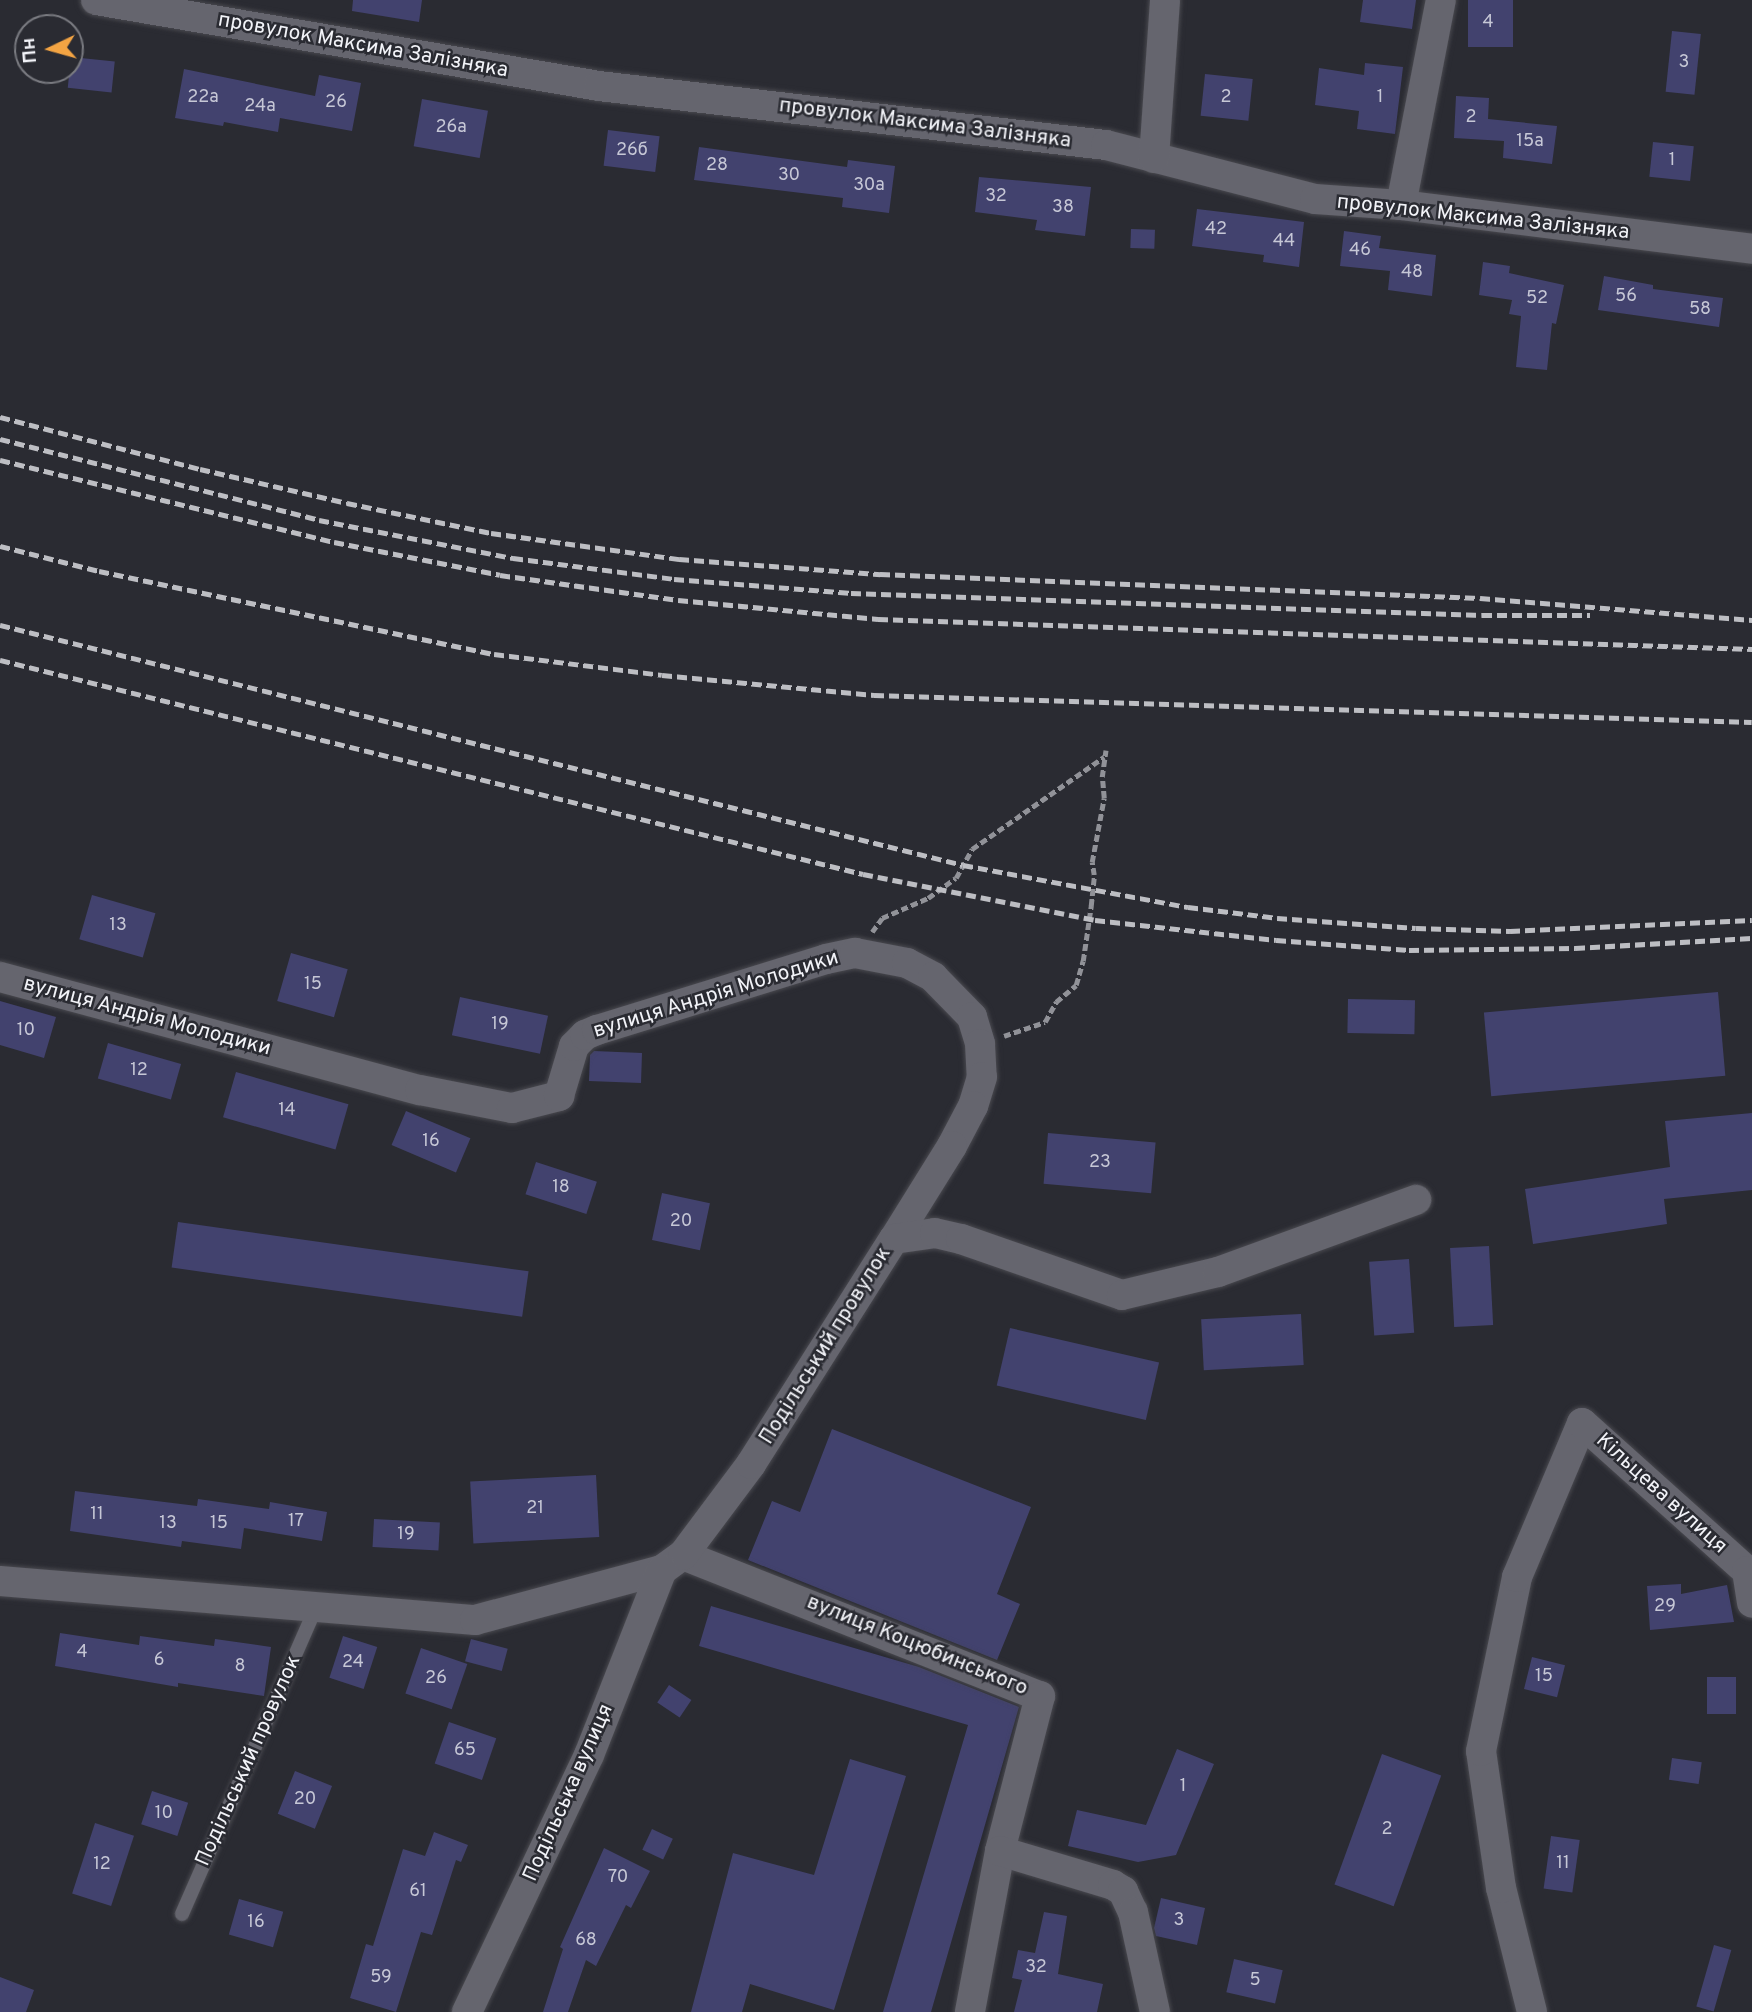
<!DOCTYPE html>
<html>
<head>
<meta charset="utf-8">
<style>
	body { margin:0 }
	#map { position:relative; width:1752px; height:2012px; overflow:hidden; background:#2a2b32; font-family:Overpass,sans-serif }
	div>[style] { position:absolute }
	[style*='--x'] { left:calc(var(--x)*1px); top:calc(var(--y)*1px); width:calc(var(--w)*1px); rotate:calc(var(--a)*1deg) }
	.building>* { inset:0; background:#42426e; transform-origin:0 0 }
	.path>* { height:4.5px; margin-top:-2.25px; transform-origin:0; background:repeating-linear-gradient(90deg,#919298 0 7px,transparent 0 10.5px) }
	.roads { filter:drop-shadow(0 0 2px #49494f) drop-shadow(0 0 2px #49494f) }
	.service>* { height:14px; margin:-7px; padding:0 7px; transform-origin:7px; border-radius:7px; background:#65656e }
	.minor>* { height:30px; margin:-15px; padding:0 15px; transform-origin:15px; border-radius:15px; background:#65656e }
	.rail>* { height:5px; margin-top:-2.5px; transform-origin:0; background:repeating-linear-gradient(90deg,#bdbec3 0 10px,transparent 0 15px) }
	span { translate:-50% -50%; white-space:nowrap; text-align:center; line-height:1.15; -webkit-text-stroke:5px #2a2b32; paint-order:stroke }
	.number-label { font-size:18px; color:#c6c7d6 }
	.number-label span { -webkit-text-stroke-width:0 }
	.street-label { font-size:21px; color:#f2f3f8 }
	.north { position:absolute; left:14px; top:14px; width:70px; height:70px; box-sizing:border-box; background:#2a2b32; border:2px solid #7a7b81; border-radius:50%; rotate:265deg; font-size:19px; font-weight:700; line-height:28px; text-align:center; color:#f2f3f8 }
	.north::after { content:''; display:block; margin:auto; width:24px; height:32px; background:#f3a443; clip-path:polygon(50% 0,100% 100%,50% 72%,0 100%) }
</style>
</head>
<body>
<div id="map">
	<div class="building">
		<div style="clip-path:polygon(353px 0,422px 0,419px 22px,352px 11px)"></div>
		<div style="clip-path:polygon(1363px 0,1416px 0,1412px 29px,1360px 22px)"></div>
		<div style="left:1468px;top:0;width:45px;height:47px"></div>
		<div style="left:1672px;top:31px;width:29px;height:61px;rotate:6deg"></div>
		<div style="left:71px;top:57px;width:44px;height:31px;rotate:6deg"></div>
		<div style="clip-path:polygon(1365px 63px,1403px 67px,1395px 134px,1357px 129px,1359px 111px,1315px 105px,1319px 68px,1364px 75px)"></div>
		<div style="clip-path:polygon(184px 69px,315px 96px,319px 75px,361px 83px,352px 131px,280px 118px,278px 132px,224px 122px,223px 126px,175px 118px)"></div>
		<div style="left:1205px;top:74px;width:48px;height:42px;rotate:6deg"></div>
		<div style="clip-path:polygon(1456px 96px,1489px 98px,1488px 119px,1557px 126px,1552px 164px,1503px 158px,1504px 141px,1454px 138px)"></div>
		<div style="left:422px;top:99px;width:67px;height:48px;rotate:10deg"></div>
		<div style="left:608px;top:130px;width:52px;height:36px;rotate:7deg"></div>
		<div style="left:1653px;top:142px;width:41px;height:35px;rotate:6deg"></div>
		<div style="clip-path:polygon(699px 147px,847px 167px,848px 160px,895px 166px,889px 213px,842px 207px,843px 198px,694px 180px)"></div>
		<div style="clip-path:polygon(979px 177px,1091px 187px,1085px 236px,1035px 230px,1037px 220px,975px 212px)"></div>
		<div style="clip-path:polygon(1197px 209px,1304px 222px,1299px 267px,1263px 262px,1264px 255px,1192px 246px)"></div>
		<div style="left:1131px;top:229px;width:24px;height:19px;rotate:2deg"></div>
		<div style="clip-path:polygon(1344px 231px,1381px 236px,1379px 248px,1436px 255px,1432px 296px,1388px 290px,1390px 271px,1340px 266px)"></div>
		<div style="clip-path:polygon(1483px 262px,1510px 266px,1509px 273px,1564px 285px,1556px 324px,1552px 323px,1547px 370px,1516px 367px,1521px 316px,1509px 314px,1512px 300px,1479px 295px)"></div>
		<div style="clip-path:polygon(1604px 276px,1653px 285px,1653px 289px,1723px 298px,1719px 327px,1598px 310px)"></div>
		<div style="left:92px;top:895px;width:66px;height:46px;rotate:16deg"></div>
		<div style="left:291px;top:953px;width:59px;height:50px;rotate:16deg"></div>
		<div style="left:1718px;top:992px;width:84px;height:235px;rotate:85deg"></div>
		<div style="left:460px;top:997px;width:90px;height:39px;rotate:12deg"></div>
		<div style="left:1348px;top:999px;width:67px;height:34px;rotate:1deg"></div>
		<div style="clip-path:polygon(0 1001px,56px 1017px,44px 1058px,0 1045px)"></div>
		<div style="left:108px;top:1043px;width:76px;height:37px;rotate:16deg"></div>
		<div style="clip-path:polygon(594px 1051px,642px 1053px,641px 1083px,589px 1081px,590px 1055px)"></div>
		<div style="left:236px;top:1072px;width:117px;height:47px;rotate:16deg"></div>
		<div style="left:406px;top:1111px;width:70px;height:37px;rotate:23deg"></div>
		<div style="clip-path:polygon(1752px 1113px,1752px 1190px,1664px 1199px,1667px 1224px,1533px 1244px,1525px 1189px,1670px 1167px,1665px 1121px)"></div>
		<div style="left:1048px;top:1133px;width:108px;height:51px;rotate:5deg"></div>
		<div style="left:536px;top:1162px;width:64px;height:34px;rotate:18deg"></div>
		<div style="left:662px;top:1193px;width:49px;height:48px;rotate:12deg"></div>
		<div style="left:178px;top:1222px;width:354px;height:46px;rotate:8deg"></div>
		<div style="left:1489px;top:1246px;width:79px;height:39px;rotate:87deg"></div>
		<div style="left:1409px;top:1259px;width:74px;height:40px;rotate:86deg"></div>
		<div style="left:1301px;top:1314px;width:51px;height:100px;rotate:87deg"></div>
		<div style="left:1010px;top:1328px;width:153px;height:59px;rotate:13deg"></div>
		<div style="clip-path:polygon(832px 1429px,1031px 1507px,997px 1594px,1020px 1604px,997px 1660px,748px 1560px,772px 1501px,800px 1512px)"></div>
		<div style="left:596px;top:1475px;width:62px;height:126px;rotate:87deg"></div>
		<div style="clip-path:polygon(75px 1491px,197px 1506px,198px 1499px,269px 1509px,270px 1502px,327px 1512px,322px 1541px,244px 1528px,241px 1549px,182px 1541px,181px 1547px,70px 1531px)"></div>
		<div style="left:374px;top:1519px;width:66px;height:28px;rotate:3deg"></div>
		<div style="clip-path:polygon(1681px 1584px,1681px 1594px,1727px 1585px,1734px 1622px,1650px 1630px,1647px 1586px)"></div>
		<div style="clip-path:polygon(711px 1606px,919px 1667px,1019px 1707px,931px 2012px,883px 2012px,968px 1725px,699px 1646px)"></div>
		<div style="clip-path:polygon(60px 1633px,139px 1645px,140px 1636px,214px 1646px,215px 1639px,271px 1647px,264px 1696px,178px 1683px,178px 1687px,55px 1666px)"></div>
		<div style="left:343px;top:1636px;width:36px;height:44px;rotate:18deg"></div>
		<div style="left:471px;top:1639px;width:38px;height:23px;rotate:15deg"></div>
		<div style="left:421px;top:1648px;width:49px;height:48px;rotate:19deg"></div>
		<div style="left:1532px;top:1657px;width:34px;height:33px;rotate:14deg"></div>
		<div style="left:1707px;top:1677px;width:29px;height:37px"></div>
		<div style="left:669px;top:1685px;width:27px;height:21px;rotate:34deg"></div>
		<div style="left:449px;top:1722px;width:50px;height:44px;rotate:19deg"></div>
		<div style="clip-path:polygon(1177px 1749px,1214px 1764px,1176px 1855px,1138px 1862px,1068px 1846px,1077px 1810px,1146px 1825px)"></div>
		<div style="left:1382px;top:1754px;width:63px;height:139px;rotate:20deg"></div>
		<div style="left:1672px;top:1758px;width:30px;height:22px;rotate:8deg"></div>
		<div style="clip-path:polygon(850px 1759px,906px 1776px,834px 2010px,750px 1984px,742px 2012px,691px 2012px,733px 1853px,814px 1875px)"></div>
		<div style="left:295px;top:1771px;width:40px;height:46px;rotate:22deg"></div>
		<div style="left:152px;top:1791px;width:38px;height:35px;rotate:18deg"></div>
		<div style="left:95px;top:1823px;width:41px;height:74px;rotate:18deg"></div>
		<div style="left:652px;top:1829px;width:23px;height:23px;rotate:25deg"></div>
		<div style="clip-path:polygon(434px 1832px,468px 1845px,461px 1862px,456px 1860px,432px 1935px,421px 1932px,396px 2012px,350px 1998px,366px 1944px,373px 1946px,403px 1849px,425px 1856px)"></div>
		<div style="left:1551px;top:1836px;width:29px;height:53px;rotate:8deg"></div>
		<div style="clip-path:polygon(604px 1848px,650px 1871px,631px 1908px,626px 1905px,596px 1966px,586px 1960px,568px 2012px,543px 2012px,563px 1949px,560px 1947px)"></div>
		<div style="clip-path:polygon(1161px 1898px,1205px 1908px,1197px 1945px,1156px 1936px,1154px 1928px)"></div>
		<div style="left:239px;top:1899px;width:46px;height:37px;rotate:16deg"></div>
		<div style="clip-path:polygon(1044px 1912px,1067px 1916px,1058px 1974px,1103px 1984px,1097px 2012px,1014px 2012px,1022px 1980px,1012px 1978px,1018px 1950px,1035px 1953px)"></div>
		<div style="left:1714px;top:1945px;width:18px;height:64px;rotate:16deg"></div>
		<div style="left:1234px;top:1959px;width:50px;height:34px;rotate:13deg"></div>
		<div style="clip-path:polygon(0 1977px,34px 1990px,26px 2012px,0 2012px)"></div>
	</div>
	<div class="path">
		<div style="--x:872;--y:932;--w:17;--a:-54"></div>
		<div style="--x:882;--y:918;--w:50;--a:-23.5"></div>
		<div style="--x:928;--y:898;--w:34;--a:-36"></div>
		<div style="--x:956;--y:878;--w:33;--a:-61"></div>
		<div style="--x:972;--y:849;--w:161;--a:-34.9"></div>
		<div style="--x:1004;--y:1036;--w:43;--a:-18.9"></div>
		<div style="--x:1045;--y:1022;--w:23;--a:-61"></div>
		<div style="--x:1056;--y:1002;--w:26;--a:-40"></div>
		<div style="--x:1076;--y:985;--w:25;--a:-74"></div>
		<div style="--x:1083;--y:961;--w:56;--a:-81.7"></div>
		<div style="--x:1091;--y:906;--w:31;--a:-84"></div>
		<div style="--x:1094;--y:875;--w:13;--a:-99"></div>
		<div style="--x:1092;--y:862;--w:65;--a:-79.4"></div>
		<div style="--x:1104;--y:798;--w:21;--a:-95"></div>
		<div style="--x:1102;--y:777;--w:27;--a:-82"></div>
	</div>
	<div class="roads">
		<div class="service">
			<div style="--x:182;--y:1914;--w:334;--a:-66.4"></div>
		</div>
		<div class="minor">
			<div style="--x:96;--y:0;--w:510;--a:9.7"></div>
			<div style="--x:599;--y:86;--w:510;--a:6.64"></div>
			<div style="--x:1106;--y:145;--w:216;--a:14.5"></div>
			<div style="--x:1315;--y:199;--w:86;--a:4"></div>
			<div style="--x:1401;--y:205;--w:354;--a:7.1"></div>
			<div style="--x:1154;--y:158;--w:158;--a:-86"></div>
			<div style="--x:1401;--y:205;--w:209;--a:-79"></div>
			<div style="--x:0;--y:977;--w:435;--a:15.1"></div>
			<div style="--x:420;--y:1090;--w:94;--a:11.1"></div>
			<div style="--x:512;--y:1108;--w:49;--a:-14.3"></div>
			<div style="--x:559;--y:1096;--w:52;--a:-73.3"></div>
			<div style="--x:574;--y:1046;--w:16;--a:-45"></div>
			<div style="--x:585;--y:1035;--w:13;--a:-23"></div>
			<div style="--x:597;--y:1030;--w:240;--a:-17.2"></div>
			<div style="--x:826;--y:959;--w:30;--a:-12"></div>
			<div style="--x:855;--y:953;--w:53;--a:10.9"></div>
			<div style="--x:907;--y:963;--w:30;--a:28"></div>
			<div style="--x:933;--y:977;--w:56;--a:45.7"></div>
			<div style="--x:972;--y:1017;--w:28;--a:73"></div>
			<div style="--x:980;--y:1044;--w:33;--a:87"></div>
			<div style="--x:982;--y:1077;--w:30;--a:107"></div>
			<div style="--x:973;--y:1106;--w:45;--a:117.7"></div>
			<div style="--x:952;--y:1146;--w:110;--a:121.9"></div>
			<div style="--x:683;--y:1555;--w:384;--a:21.6"></div>
			<div style="--x:1040;--y:1696;--w:160;--a:104.5"></div>
			<div style="--x:1000;--y:1851;--w:164;--a:100.6"></div>
			<div style="--x:0;--y:1581;--w:477;--a:4.7"></div>
			<div style="--x:475;--y:1620;--w:194;--a:-15"></div>
			<div style="--x:662;--y:1570;--w:26;--a:-36"></div>
			<div style="--x:683;--y:1555;--w:114;--a:-53.2"></div>
			<div style="--x:751;--y:1464;--w:267;--a:-57.6"></div>
			<div style="--x:894;--y:1239;--w:41;--a:-8.3"></div>
			<div style="--x:935;--y:1233;--w:27;--a:13"></div>
			<div style="--x:961;--y:1239;--w:170;--a:19.2"></div>
			<div style="--x:1122;--y:1295;--w:99;--a:-13.5"></div>
			<div style="--x:1218;--y:1272;--w:211;--a:-20"></div>
			<div style="--x:1000;--y:1851;--w:118;--a:16.7"></div>
			<div style="--x:1113;--y:1885;--w:12;--a:31"></div>
			<div style="--x:1123;--y:1891;--w:23;--a:65"></div>
			<div style="--x:1133;--y:1912;--w:102;--a:77.6"></div>
			<div style="--x:467;--y:2012;--w:284;--a:-64.6"></div>
			<div style="--x:589;--y:1755;--w:199;--a:-68.5"></div>
			<div style="--x:1532;--y:2012;--w:128;--a:-104"></div>
			<div style="--x:1501;--y:1888;--w:138;--a:-98.3"></div>
			<div style="--x:1481;--y:1751;--w:178;--a:-78.3"></div>
			<div style="--x:1517;--y:1577;--w:167;--a:-67.1"></div>
			<div style="--x:1582;--y:1423;--w:222;--a:41.9"></div>
			<div style="--x:1747;--y:1571;--w:32;--a:81"></div>
		</div>
	</div>
	<div class="rail">
		<div style="--x:0;--y:417;--w:207;--a:14.6"></div>
		<div style="--x:200;--y:469;--w:151;--a:13"></div>
		<div style="--x:347;--y:503;--w:147;--a:11.8"></div>
		<div style="--x:491;--y:533;--w:190;--a:7.9"></div>
		<div style="--x:679;--y:559;--w:202;--a:4.3"></div>
		<div style="--x:880;--y:574;--w:600;--a:2.29"></div>
		<div style="--x:1480;--y:598;--w:273;--a:4.6"></div>
		<div style="--x:0;--y:439;--w:329;--a:14.2"></div>
		<div style="--x:319;--y:520;--w:198;--a:11.1"></div>
		<div style="--x:513;--y:558;--w:162;--a:7.4"></div>
		<div style="--x:674;--y:579;--w:178;--a:4.5"></div>
		<div style="--x:851;--y:593;--w:631;--a:2"></div>
		<div style="--x:1482;--y:615;--w:108;--a:0"></div>
		<div style="--x:0;--y:460;--w:344;--a:13.8"></div>
		<div style="--x:334;--y:542;--w:169;--a:11.2"></div>
		<div style="--x:500;--y:575;--w:180;--a:8"></div>
		<div style="--x:678;--y:600;--w:201;--a:5.4"></div>
		<div style="--x:878;--y:619;--w:875;--a:1.97"></div>
		<div style="--x:0;--y:546;--w:102;--a:14.2"></div>
		<div style="--x:99;--y:571;--w:404;--a:11.9"></div>
		<div style="--x:494;--y:654;--w:169;--a:7.1"></div>
		<div style="--x:662;--y:675;--w:213;--a:5.4"></div>
		<div style="--x:874;--y:695;--w:878;--a:1.76"></div>
		<div style="--x:0;--y:625;--w:992;--a:13.99"></div>
		<div style="--x:963;--y:865;--w:229;--a:10.6"></div>
		<div style="--x:1188;--y:907;--w:90;--a:7"></div>
		<div style="--x:1277;--y:918;--w:139;--a:4.1"></div>
		<div style="--x:1416;--y:928;--w:94;--a:1.8"></div>
		<div style="--x:1510;--y:931;--w:242;--a:-2.6"></div>
		<div style="--x:0;--y:660;--w:889;--a:13.93"></div>
		<div style="--x:863;--y:874;--w:237;--a:11.2"></div>
		<div style="--x:1095;--y:920;--w:182;--a:6.3"></div>
		<div style="--x:1276;--y:940;--w:133;--a:4.3"></div>
		<div style="--x:1409;--y:950;--w:166;--a:-0.7"></div>
		<div style="--x:1575;--y:948;--w:177;--a:-3.2"></div>
	</div>
	<div class="number-label">
		<span style="left:1488px;top:23px">4</span>
		<span style="left:1684px;top:63px">3</span>
		<span style="left:203px;top:98px">22а</span>
		<span style="left:1226px;top:98px">2</span>
		<span style="left:1380px;top:98px">1</span>
		<span style="left:336px;top:103px">26</span>
		<span style="left:260px;top:107px">24а</span>
		<span style="left:1471px;top:118px">2</span>
		<span style="left:451px;top:128px">26а</span>
		<span style="left:1530px;top:142px">15а</span>
		<span style="left:632px;top:151px">26б</span>
		<span style="left:1672px;top:161px">1</span>
		<span style="left:717px;top:166px">28</span>
		<span style="left:789px;top:176px">30</span>
		<span style="left:869px;top:186px">30а</span>
		<span style="left:996px;top:197px">32</span>
		<span style="left:1063px;top:208px">38</span>
		<span style="left:1216px;top:230px">42</span>
		<span style="left:1284px;top:242px">44</span>
		<span style="left:1360px;top:251px">46</span>
		<span style="left:1412px;top:273px">48</span>
		<span style="left:1626px;top:297px">56</span>
		<span style="left:1537px;top:299px">52</span>
		<span style="left:1700px;top:310px">58</span>
		<span style="left:118px;top:926px">13</span>
		<span style="left:313px;top:985px">15</span>
		<span style="left:500px;top:1025px">19</span>
		<span style="left:26px;top:1031px">10</span>
		<span style="left:139px;top:1071px">12</span>
		<span style="left:287px;top:1111px">14</span>
		<span style="left:431px;top:1142px">16</span>
		<span style="left:1100px;top:1163px">23</span>
		<span style="left:561px;top:1188px">18</span>
		<span style="left:681px;top:1222px">20</span>
		<span style="left:535px;top:1509px">21</span>
		<span style="left:97px;top:1515px">11</span>
		<span style="left:296px;top:1522px">17</span>
		<span style="left:168px;top:1524px">13</span>
		<span style="left:219px;top:1524px">15</span>
		<span style="left:406px;top:1535px">19</span>
		<span style="left:1665px;top:1607px">29</span>
		<span style="left:82px;top:1653px">4</span>
		<span style="left:159px;top:1661px">6</span>
		<span style="left:353px;top:1663px">24</span>
		<span style="left:240px;top:1667px">8</span>
		<span style="left:1544px;top:1677px">15</span>
		<span style="left:436px;top:1679px">26</span>
		<span style="left:465px;top:1751px">65</span>
		<span style="left:1183px;top:1787px">1</span>
		<span style="left:305px;top:1800px">20</span>
		<span style="left:164px;top:1814px">10</span>
		<span style="left:1387px;top:1830px">2</span>
		<span style="left:1563px;top:1864px">11</span>
		<span style="left:102px;top:1865px">12</span>
		<span style="left:618px;top:1878px">70</span>
		<span style="left:418px;top:1892px">61</span>
		<span style="left:1179px;top:1921px">3</span>
		<span style="left:256px;top:1923px">16</span>
		<span style="left:586px;top:1941px">68</span>
		<span style="left:1036px;top:1968px">32</span>
		<span style="left:381px;top:1978px">59</span>
		<span style="left:1255px;top:1981px">5</span>
	</div>
	<div class="street-label">
		<span style="left:363px;top:46px;rotate:10deg">провулок Максима Залізняка</span>
		<span style="left:925px;top:124px;rotate:7deg">провулок Максима Залізняка</span>
		<span style="left:1483px;top:218px;rotate:6deg">провулок Максима Залізняка</span>
		<span style="left:716px;top:995px;rotate:-17deg">вулиця Андрія Молодики</span>
		<span style="left:147px;top:1017px;rotate:15deg">вулиця Андрія Молодики</span>
		<span style="left:826px;top:1346px;rotate:-58deg">Подільський провулок</span>
		<span style="left:1661px;top:1494px;rotate:42deg">Кільцева вулиця</span>
		<span style="left:917px;top:1646px;rotate:22deg">вулиця Коцюбинського</span>
		<span style="left:249px;top:1761px;rotate:-66deg">Подільський провулок</span>
		<span style="left:569px;top:1793px;rotate:-66deg">Подільська вулиця</span>
	</div>
	<div class="north">Пн</div>
</div>
</body>
</html>
